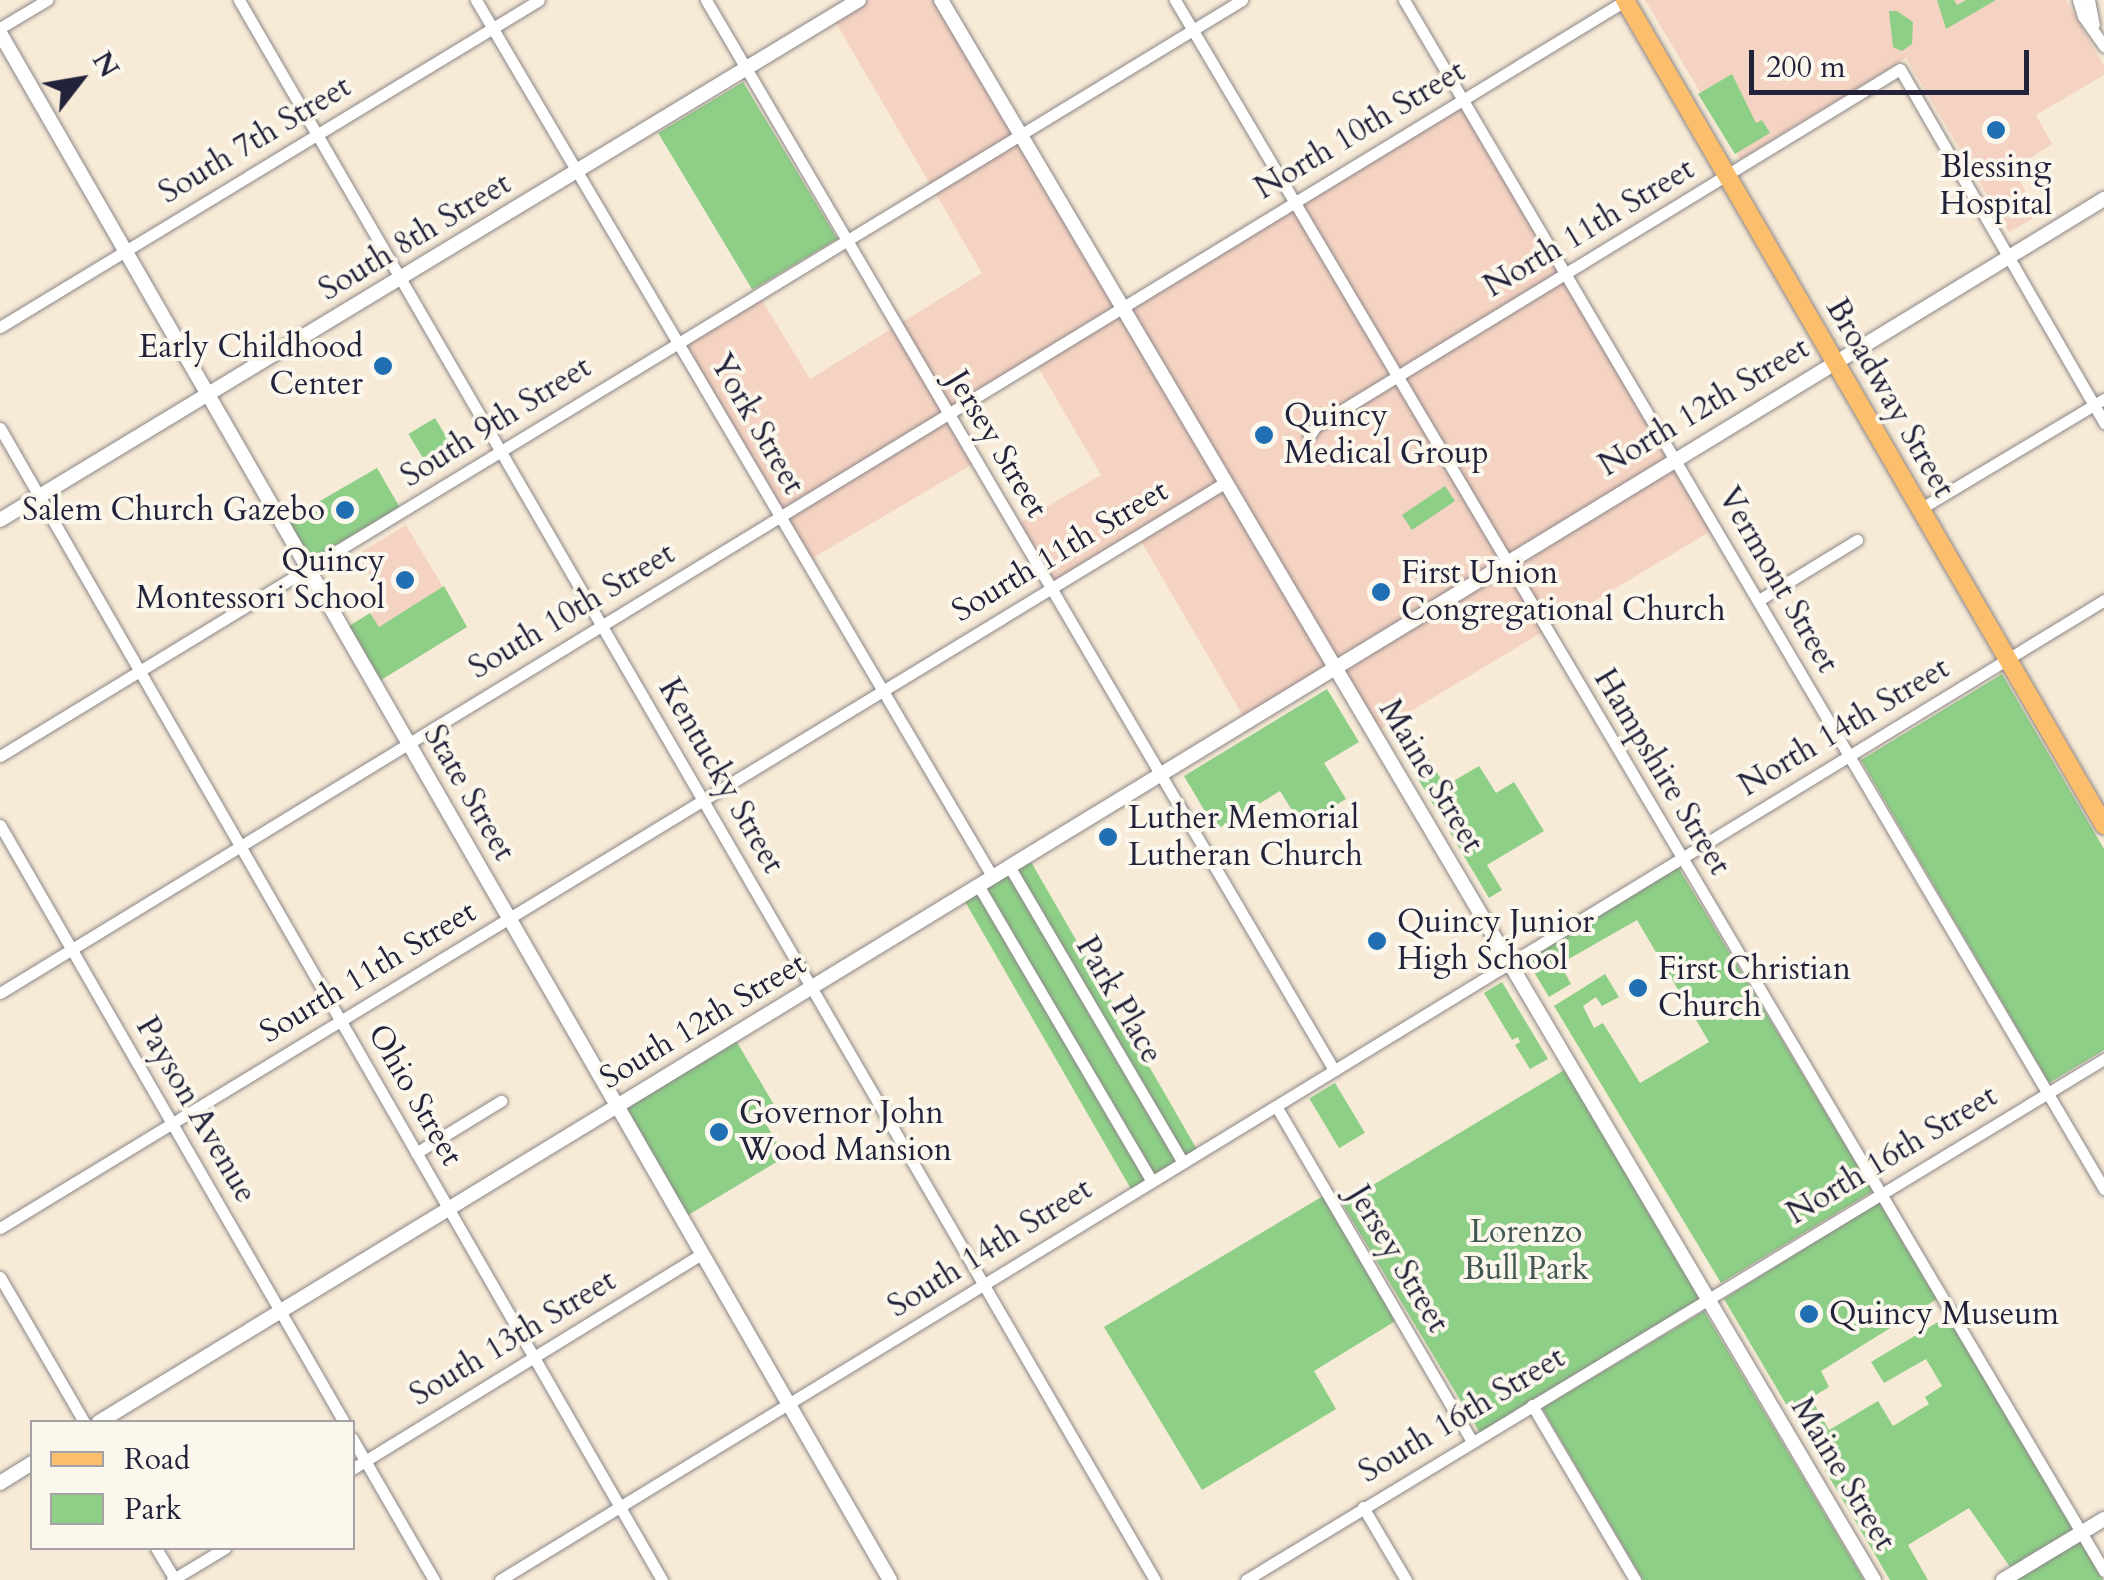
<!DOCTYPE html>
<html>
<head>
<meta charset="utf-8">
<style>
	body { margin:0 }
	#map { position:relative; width:2104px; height:1580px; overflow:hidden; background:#f7ead6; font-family:Cardo,serif }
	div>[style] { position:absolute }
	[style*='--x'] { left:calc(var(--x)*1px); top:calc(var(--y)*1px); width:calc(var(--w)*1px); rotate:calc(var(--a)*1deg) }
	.built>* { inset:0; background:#f5d3c2 }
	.green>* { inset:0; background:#8ecf87; transform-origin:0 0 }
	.roads { filter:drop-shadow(0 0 2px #8c8688) drop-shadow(0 0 2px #8c8688) }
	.minor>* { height:11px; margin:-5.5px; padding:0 5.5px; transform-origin:5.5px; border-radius:5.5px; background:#fff }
	.tertiary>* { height:14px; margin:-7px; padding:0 7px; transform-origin:7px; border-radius:7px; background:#fff }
	.primary>* { height:18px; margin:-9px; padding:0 9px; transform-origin:9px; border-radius:9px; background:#fabe6d }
	.dots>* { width:28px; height:28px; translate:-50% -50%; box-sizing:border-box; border:5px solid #fbf7ec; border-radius:50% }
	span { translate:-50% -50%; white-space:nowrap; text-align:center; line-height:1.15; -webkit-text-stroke:8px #fbf7ec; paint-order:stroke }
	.street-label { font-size:32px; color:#22223b }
	.poi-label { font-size:32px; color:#22223b }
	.right { translate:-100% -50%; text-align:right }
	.left { translate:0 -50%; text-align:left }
	.park-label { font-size:32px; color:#425652 }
	.legend { position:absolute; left:30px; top:1420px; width:325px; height:130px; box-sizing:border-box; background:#fbf7ec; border:2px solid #a4a2a5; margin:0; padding:12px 18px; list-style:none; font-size:30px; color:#22223b }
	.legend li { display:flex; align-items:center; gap:20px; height:50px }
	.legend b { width:50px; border:2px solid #a4a2a5 }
	.north { position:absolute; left:30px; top:30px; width:100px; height:100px; -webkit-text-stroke:8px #fbf7ec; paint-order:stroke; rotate:59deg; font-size:28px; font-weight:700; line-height:40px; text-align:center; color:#22223b }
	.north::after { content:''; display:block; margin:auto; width:35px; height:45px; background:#22223b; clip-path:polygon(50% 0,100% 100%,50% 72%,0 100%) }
	.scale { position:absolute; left:1749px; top:50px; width:280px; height:45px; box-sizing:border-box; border:5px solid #22223b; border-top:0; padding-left:12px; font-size:30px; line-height:35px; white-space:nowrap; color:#22223b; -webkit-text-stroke:8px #fbf7ec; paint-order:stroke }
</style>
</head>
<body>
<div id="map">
	<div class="built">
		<div style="clip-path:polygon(859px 0,941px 0,1123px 307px,1463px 100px,1716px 528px,1374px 733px,1334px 667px,1246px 721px,1138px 536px,1051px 589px,1014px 526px,1101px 475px,1035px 362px,948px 414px,976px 462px,806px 562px,678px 344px,759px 295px,810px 379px,982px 273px,832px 16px)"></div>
		<div style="clip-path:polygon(1645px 0,2066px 0,2104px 66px,2104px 75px,2036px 115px,2052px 144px,2013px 169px,2039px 215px,2009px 232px,1906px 58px,1740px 159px)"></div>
		<div style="clip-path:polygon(406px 525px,467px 627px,381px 680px,349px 626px,386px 605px,358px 554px)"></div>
	</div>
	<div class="green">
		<div style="clip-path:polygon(1937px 0,1954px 0,1957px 5px,1966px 0,1996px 0,1946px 29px)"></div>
		<div style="clip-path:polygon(1889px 11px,1897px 11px,1913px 22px,1912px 44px,1902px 51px,1893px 47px)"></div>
		<div style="clip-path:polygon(1732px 74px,1756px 123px,1762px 120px,1770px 133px,1735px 154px,1698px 94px)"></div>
		<div style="left:743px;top:82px;width:183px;height:99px;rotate:59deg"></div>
		<div style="left:435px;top:418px;width:43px;height:31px;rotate:59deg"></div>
		<div style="left:377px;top:468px;width:46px;height:104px;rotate:60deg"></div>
		<div style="left:1445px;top:486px;width:18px;height:52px;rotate:56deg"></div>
		<div style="clip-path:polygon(444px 586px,467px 627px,381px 680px,349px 626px,370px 613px,379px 627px)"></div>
		<div style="clip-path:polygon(2002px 674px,2104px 849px,2104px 1050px,2049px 1083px,1861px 760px)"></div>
		<div style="clip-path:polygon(1327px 689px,1359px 742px,1324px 763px,1346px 799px,1302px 826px,1280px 791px,1216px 830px,1184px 776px)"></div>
		<div style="clip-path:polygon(1419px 742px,1445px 786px,1479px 766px,1496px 793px,1514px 782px,1544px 831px,1487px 865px,1502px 890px,1489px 898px,1402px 752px)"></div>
		<div style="left:1027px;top:855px;width:343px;height:77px;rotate:60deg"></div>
		<div style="clip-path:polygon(1678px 867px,1873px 1191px,1721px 1283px,1554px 1006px,1605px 974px,1619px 997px,1602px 1006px,1596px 997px,1583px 1006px,1594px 1028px,1603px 1023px,1640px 1083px,1709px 1042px,1637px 920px,1560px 964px,1571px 984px,1549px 997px,1526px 959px)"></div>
		<div style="clip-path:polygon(1502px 982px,1548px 1059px,1530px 1069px,1515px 1045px,1520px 1042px,1518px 1037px,1512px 1040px,1484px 993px)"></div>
		<div style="clip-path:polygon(735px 1039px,776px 1108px,762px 1117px,785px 1157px,685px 1217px,620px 1107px)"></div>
		<div style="left:1571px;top:1066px;width:270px;height:267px;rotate:59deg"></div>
		<div style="left:1335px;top:1083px;width:58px;height:30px;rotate:59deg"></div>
		<div style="clip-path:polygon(1323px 1196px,1397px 1320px,1314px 1371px,1336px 1409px,1202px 1490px,1104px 1327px)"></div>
		<div style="clip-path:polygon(1879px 1201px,1937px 1299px,1821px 1371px,1829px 1387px,1811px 1398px,1829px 1430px,1878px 1401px,1893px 1426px,1929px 1404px,1925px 1397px,1942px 1386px,1926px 1359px,1884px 1383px,1871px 1362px,1948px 1316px,2073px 1529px,2010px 1567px,1969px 1508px,1908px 1545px,1928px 1580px,1890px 1580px,1724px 1299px)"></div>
		<div style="clip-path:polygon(1704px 1311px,1864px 1580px,1643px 1580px,1542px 1408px)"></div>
		<div style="clip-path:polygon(2080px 1541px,2103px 1580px,2015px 1580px)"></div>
	</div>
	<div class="roads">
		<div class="minor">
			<div style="--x:239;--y:0;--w:1826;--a:59.9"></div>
			<div style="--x:476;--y:0;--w:1017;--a:59.5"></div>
			<div style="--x:706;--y:0;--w:1241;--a:59.59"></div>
			<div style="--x:1175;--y:0;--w:1825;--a:59.4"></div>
			<div style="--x:1404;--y:0;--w:1380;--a:59.51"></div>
			<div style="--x:2078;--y:0;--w:17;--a:73"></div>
			<div style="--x:2083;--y:16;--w:37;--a:55"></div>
			<div style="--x:2089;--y:0;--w:25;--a:79"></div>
			<div style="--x:0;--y:28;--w:55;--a:-30.8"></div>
			<div style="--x:0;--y:327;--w:630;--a:-31.24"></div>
			<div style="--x:0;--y:428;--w:1329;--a:60.12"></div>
			<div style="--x:1309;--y:436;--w:12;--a:-55"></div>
			<div style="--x:1316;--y:426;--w:684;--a:-31.44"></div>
			<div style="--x:1900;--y:69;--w:409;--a:60"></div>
			<div style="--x:1920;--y:509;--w:214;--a:-30.9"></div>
			<div style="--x:1759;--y:600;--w:115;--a:-31.5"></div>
			<div style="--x:0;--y:756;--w:1454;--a:-31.33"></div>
			<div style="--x:0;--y:825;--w:689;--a:60.05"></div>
			<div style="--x:1009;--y:866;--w:343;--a:59.6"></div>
			<div style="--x:978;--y:885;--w:343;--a:59.6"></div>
			<div style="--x:0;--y:993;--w:1905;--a:-31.41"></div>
			<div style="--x:1276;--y:1106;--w:388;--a:59.7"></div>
			<div style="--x:416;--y:1153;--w:100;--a:-31.5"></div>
			<div style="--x:0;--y:1228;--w:1435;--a:-31.32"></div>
			<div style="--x:0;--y:1277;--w:168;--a:59.9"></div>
			<div style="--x:1532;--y:1405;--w:203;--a:59.5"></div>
			<div style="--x:352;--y:1438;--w:164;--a:60"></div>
			<div style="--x:352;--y:1469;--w:411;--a:-31.6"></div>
			<div style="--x:1363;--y:1507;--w:85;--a:59.5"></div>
			<div style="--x:156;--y:1548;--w:37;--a:59"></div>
			<div style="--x:172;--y:1580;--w:62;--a:-31.1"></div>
			<div style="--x:500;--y:1580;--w:1880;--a:-31.42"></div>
			<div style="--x:1246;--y:1580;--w:1004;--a:-31.27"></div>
		</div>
		<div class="tertiary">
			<div style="--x:941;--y:0;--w:1835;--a:59.44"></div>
			<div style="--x:0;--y:33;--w:1785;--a:60.09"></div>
			<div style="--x:0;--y:520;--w:1004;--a:-31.19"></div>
			<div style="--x:99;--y:1422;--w:2349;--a:-31.38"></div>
			<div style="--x:0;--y:1483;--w:38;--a:-32"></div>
			<div style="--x:2003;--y:1580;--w:118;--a:-31.1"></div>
		</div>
		<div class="primary">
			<div style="--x:1625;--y:0;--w:954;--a:59.86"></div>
		</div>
	</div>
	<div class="dots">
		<div style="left:1996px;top:130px;background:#1f6fb2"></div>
		<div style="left:383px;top:366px;background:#1f6fb2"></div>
		<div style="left:1264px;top:435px;background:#1f6fb2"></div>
		<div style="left:345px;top:510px;background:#1f6fb2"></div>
		<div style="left:405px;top:580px;background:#1f6fb2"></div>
		<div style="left:1381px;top:592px;background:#1f6fb2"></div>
		<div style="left:1108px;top:837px;background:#1f6fb2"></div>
		<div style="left:1377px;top:941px;background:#1f6fb2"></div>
		<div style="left:1638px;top:988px;background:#1f6fb2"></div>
		<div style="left:719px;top:1132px;background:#1f6fb2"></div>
		<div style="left:1809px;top:1314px;background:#1f6fb2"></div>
	</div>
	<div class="street-label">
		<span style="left:1360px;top:130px;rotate:-31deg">North 10th Street</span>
		<span style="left:255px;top:140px;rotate:-31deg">South 7th Street</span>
		<span style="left:1589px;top:228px;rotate:-31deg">North 11th Street</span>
		<span style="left:415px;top:237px;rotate:-31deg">South 8th Street</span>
		<span style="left:1890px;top:398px;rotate:60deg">Broadway Street</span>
		<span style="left:1704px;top:407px;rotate:-31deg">North 12th Street</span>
		<span style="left:496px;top:422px;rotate:-32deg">South 9th Street</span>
		<span style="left:757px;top:424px;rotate:60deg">York Street</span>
		<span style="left:997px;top:444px;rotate:59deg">Jersey Street</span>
		<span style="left:1060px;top:551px;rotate:-31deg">Sourth 11th Street</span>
		<span style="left:1778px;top:580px;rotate:60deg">Vermont Street</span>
		<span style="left:572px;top:611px;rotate:-31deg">South 10th Street</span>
		<span style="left:1844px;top:727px;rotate:-31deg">North 14th Street</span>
		<span style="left:1662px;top:772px;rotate:59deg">Hampshire Street</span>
		<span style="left:721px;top:776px;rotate:60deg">Kentucky Street</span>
		<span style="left:1431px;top:776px;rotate:59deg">Maine Street</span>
		<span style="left:469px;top:793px;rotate:60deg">State Street</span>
		<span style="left:368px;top:972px;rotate:-31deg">Sourth 11th Street</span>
		<span style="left:1119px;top:1000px;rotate:60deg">Park Place</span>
		<span style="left:703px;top:1021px;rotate:-31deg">South 12th Street</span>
		<span style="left:415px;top:1095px;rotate:60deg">Ohio Street</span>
		<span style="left:196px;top:1110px;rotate:60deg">Payson Avenue</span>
		<span style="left:1892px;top:1155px;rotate:-31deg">North 16th Street</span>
		<span style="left:990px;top:1248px;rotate:-32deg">South 14th Street</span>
		<span style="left:1398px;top:1259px;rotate:59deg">Jersey Street</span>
		<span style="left:513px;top:1338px;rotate:-31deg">South 13th Street</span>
		<span style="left:1462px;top:1415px;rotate:-31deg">South 16th Street</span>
		<span style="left:1843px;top:1474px;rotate:59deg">Maine Street</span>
	</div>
	<div class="poi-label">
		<span style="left:1996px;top:186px">Blessing<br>Hospital</span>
		<span class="right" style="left:363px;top:366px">Early Childhood<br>Center</span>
		<span class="left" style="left:1284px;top:435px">Quincy<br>Medical Group</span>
		<span class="right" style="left:325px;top:510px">Salem Church Gazebo</span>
		<span class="right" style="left:385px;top:580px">Quincy<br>Montessori School</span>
		<span class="left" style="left:1401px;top:592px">First Union<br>Congregational Church</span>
		<span class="left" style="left:1128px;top:837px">Luther Memorial<br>Lutheran Church</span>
		<span class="left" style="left:1397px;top:941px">Quincy Junior<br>High School</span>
		<span class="left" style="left:1658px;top:988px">First Christian<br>Church</span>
		<span class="left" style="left:739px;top:1132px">Governor John<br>Wood Mansion</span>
		<span class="left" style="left:1829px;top:1314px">Quincy Museum</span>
	</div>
	<div class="park-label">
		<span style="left:1526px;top:1251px">Lorenzo<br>Bull Park</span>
	</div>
	<ul class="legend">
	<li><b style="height:12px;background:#fabe6d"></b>Road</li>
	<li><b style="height:28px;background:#8ecf87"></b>Park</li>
	</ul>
	<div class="north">N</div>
	<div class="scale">200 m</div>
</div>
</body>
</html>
